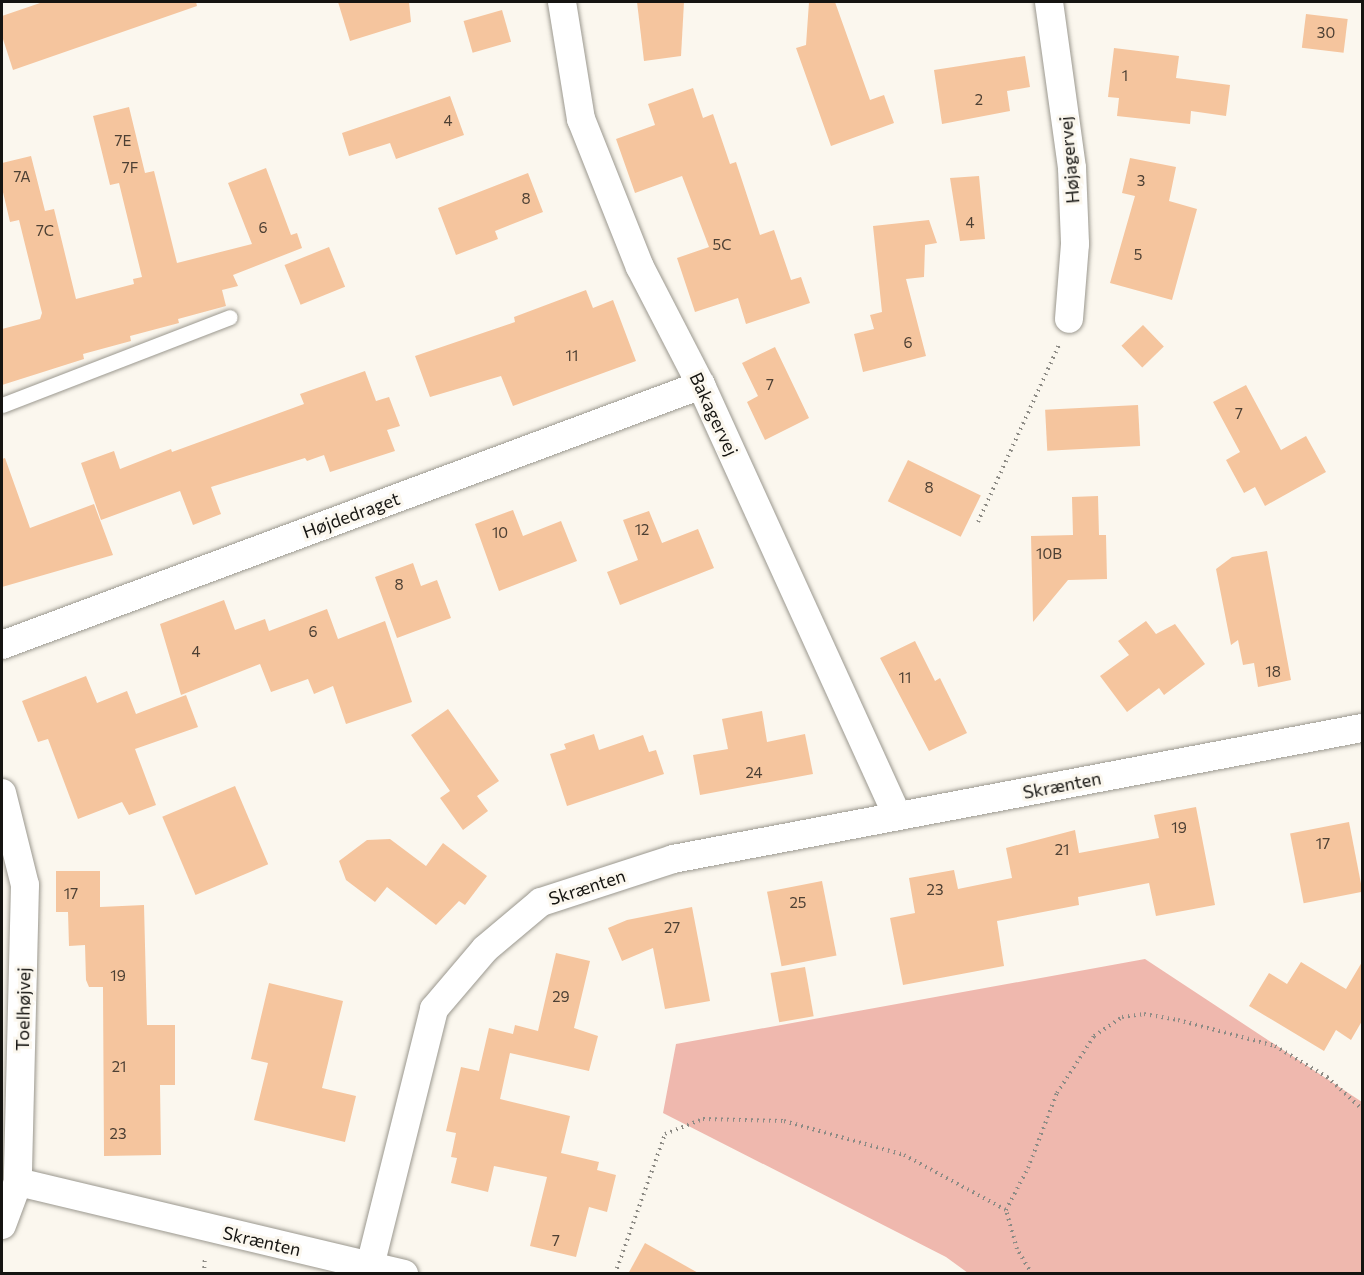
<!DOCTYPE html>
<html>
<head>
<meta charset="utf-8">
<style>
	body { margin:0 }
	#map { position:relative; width:1364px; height:1275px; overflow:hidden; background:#fbf7ee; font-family:Commissioner,sans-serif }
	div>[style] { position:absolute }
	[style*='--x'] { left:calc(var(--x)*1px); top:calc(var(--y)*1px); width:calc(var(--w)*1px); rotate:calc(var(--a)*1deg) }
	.green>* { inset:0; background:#efb8ae }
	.building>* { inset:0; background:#f5c59e; transform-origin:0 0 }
	.path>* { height:4px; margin-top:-2px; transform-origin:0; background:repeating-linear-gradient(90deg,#8d8b85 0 1.5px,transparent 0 6px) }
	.roads { filter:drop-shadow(0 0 2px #9b988f) drop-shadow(0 0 2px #9b988f) }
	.service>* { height:15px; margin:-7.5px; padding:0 7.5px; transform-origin:7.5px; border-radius:7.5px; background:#fff }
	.minor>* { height:28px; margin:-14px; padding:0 14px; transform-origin:14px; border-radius:14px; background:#fff }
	span { translate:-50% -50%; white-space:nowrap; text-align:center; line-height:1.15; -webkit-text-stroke:6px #fbf7ee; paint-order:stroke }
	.number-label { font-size:15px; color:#4d4034 }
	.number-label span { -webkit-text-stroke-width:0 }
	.street-label { font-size:18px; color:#151411 }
	.frame { position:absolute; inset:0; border:3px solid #151411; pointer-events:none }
</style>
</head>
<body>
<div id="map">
	<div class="green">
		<div style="clip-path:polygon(1145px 959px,1362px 1102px,1362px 1273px,968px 1273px,946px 1257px,663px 1113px,676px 1044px)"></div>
	</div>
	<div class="building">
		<div style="clip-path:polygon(43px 2px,196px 2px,197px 6px,13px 70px,2px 36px,2px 16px)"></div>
		<div style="clip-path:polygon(338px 2px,409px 2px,411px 22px,350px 41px)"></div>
		<div style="clip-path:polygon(637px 2px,684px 2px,681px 56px,644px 61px)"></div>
		<div style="clip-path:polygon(809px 2px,835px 2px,870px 100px,884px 95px,894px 123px,831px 146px,796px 48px,806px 45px)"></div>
		<div style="left:502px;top:10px;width:33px;height:40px;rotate:74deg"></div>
		<div style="left:1306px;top:14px;width:42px;height:34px;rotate:7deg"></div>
		<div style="clip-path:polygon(1114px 48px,1179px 56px,1176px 78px,1230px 85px,1226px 116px,1191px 111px,1190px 124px,1117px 116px,1119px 98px,1108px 97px)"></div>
		<div style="clip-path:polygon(1025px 56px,1030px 87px,1007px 91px,1010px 111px,942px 124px,934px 70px)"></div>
		<div style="clip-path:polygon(693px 88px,703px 118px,713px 114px,730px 164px,736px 162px,760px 235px,774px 230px,791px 280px,801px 277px,810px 303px,746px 324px,738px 298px,695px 312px,677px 258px,709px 247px,682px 176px,635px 193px,616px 139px,655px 125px,648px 104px)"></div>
		<div style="clip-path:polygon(450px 96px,464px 135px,396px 159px,390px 143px,349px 156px,342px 133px)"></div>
		<div style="clip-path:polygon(129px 107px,145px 173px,154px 171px,177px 263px,252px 244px,228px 183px,266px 168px,291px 235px,297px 233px,302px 248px,233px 275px,238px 286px,222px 290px,226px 306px,178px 319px,179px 323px,130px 336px,131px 341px,83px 354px,84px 359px,2px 385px,2px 329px,40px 319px,42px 313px,19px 220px,10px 222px,2px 188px,2px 163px,31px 156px,45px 211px,54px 209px,76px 299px,134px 284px,133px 279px,142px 277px,119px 183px,110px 185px,93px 116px)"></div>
		<div style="clip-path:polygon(1130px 158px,1176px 167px,1169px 201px,1197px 209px,1172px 300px,1110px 283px,1135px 196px,1122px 193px)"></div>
		<div style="clip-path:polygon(528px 173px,543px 212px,495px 231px,498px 239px,456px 255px,438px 208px)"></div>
		<div style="clip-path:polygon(979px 176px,985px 239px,960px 241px,950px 178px)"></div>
		<div style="clip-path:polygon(929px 220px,937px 243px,925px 245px,924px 277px,906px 279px,926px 356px,863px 372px,854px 334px,874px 329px,870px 315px,882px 312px,873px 226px)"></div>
		<div style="left:329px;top:247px;width:43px;height:48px;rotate:68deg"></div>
		<div style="clip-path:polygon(586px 290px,593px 308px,613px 300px,636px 361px,513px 406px,501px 376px,430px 397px,415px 356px,515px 322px,514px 317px)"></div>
		<div style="left:1143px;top:325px;width:30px;height:30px;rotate:46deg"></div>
		<div style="clip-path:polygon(775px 347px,809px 418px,765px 440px,747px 402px,758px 396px,742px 363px)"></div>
		<div style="clip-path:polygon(365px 371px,376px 401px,389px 397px,400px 426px,387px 430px,395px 451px,330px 472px,324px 455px,307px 461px,305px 458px,211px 487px,221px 514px,193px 525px,180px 491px,101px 520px,81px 463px,114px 451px,120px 469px,171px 449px,172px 452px,304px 404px,300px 394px)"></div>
		<div style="clip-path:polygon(1246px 385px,1281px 450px,1306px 436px,1326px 472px,1265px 506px,1255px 487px,1244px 493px,1226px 460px,1240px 452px,1213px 402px)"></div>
		<div style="left:1138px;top:405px;width:41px;height:93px;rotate:87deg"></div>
		<div style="clip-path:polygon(5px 458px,30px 528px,94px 504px,113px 555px,2px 587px,2px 459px)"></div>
		<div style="left:908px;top:460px;width:81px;height:46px;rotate:26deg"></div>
		<div style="clip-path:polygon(1098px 496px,1099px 535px,1106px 535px,1107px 579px,1068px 580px,1033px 622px,1031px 536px,1073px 535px,1072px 497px)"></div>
		<div style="clip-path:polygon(513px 510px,523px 536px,561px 521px,577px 561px,499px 591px,475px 524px)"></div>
		<div style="clip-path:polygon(649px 511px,662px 543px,698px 529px,714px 568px,620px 605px,607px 572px,638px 560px,623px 520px)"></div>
		<div style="clip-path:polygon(1267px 551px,1291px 680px,1258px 687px,1254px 663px,1243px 665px,1238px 640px,1231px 645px,1216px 569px,1232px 557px)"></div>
		<div style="clip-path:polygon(413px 563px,421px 586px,437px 580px,451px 618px,397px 638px,375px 577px)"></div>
		<div style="clip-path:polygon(224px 600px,235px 630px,265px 619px,269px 631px,327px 609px,338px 639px,385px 621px,412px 702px,346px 724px,333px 686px,314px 694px,308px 679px,271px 692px,260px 664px,181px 695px,160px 624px)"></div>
		<div style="clip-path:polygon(1146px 621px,1156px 634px,1175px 624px,1205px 664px,1164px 695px,1159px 688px,1127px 712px,1100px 676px,1129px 655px,1118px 641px)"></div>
		<div style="clip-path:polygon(915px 641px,935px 681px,940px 678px,967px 733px,929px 751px,880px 658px)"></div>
		<div style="clip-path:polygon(86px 676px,97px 703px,127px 691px,136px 714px,186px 695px,198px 727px,135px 749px,156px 805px,129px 815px,122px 802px,78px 819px,48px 739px,38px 742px,22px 701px)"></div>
		<div style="clip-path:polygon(448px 709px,499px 781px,477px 796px,488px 811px,463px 830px,440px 798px,450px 791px,411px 735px)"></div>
		<div style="clip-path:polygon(762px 711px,767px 742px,805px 734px,813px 774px,700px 795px,693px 755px,728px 749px,722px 719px)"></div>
		<div style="clip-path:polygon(594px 734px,599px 750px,643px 735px,649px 752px,656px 750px,664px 774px,567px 806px,550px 754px,566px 749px,564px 744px)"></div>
		<div style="left:235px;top:786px;width:85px;height:79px;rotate:67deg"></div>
		<div style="clip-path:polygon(1196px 807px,1215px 905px,1156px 916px,1149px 883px,1078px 897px,1079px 905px,997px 921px,1004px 966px,903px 985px,890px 918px,915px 913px,909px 878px,954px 870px,958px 889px,1012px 878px,1006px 848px,1075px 830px,1079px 853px,1159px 838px,1154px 815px)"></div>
		<div style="left:1349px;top:822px;width:71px;height:60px;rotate:79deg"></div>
		<div style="clip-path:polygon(390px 839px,426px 866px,443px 843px,487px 876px,465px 905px,459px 901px,436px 925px,387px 887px,375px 902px,346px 880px,339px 861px,367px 840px)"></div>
		<div style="clip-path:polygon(56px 871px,100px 871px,100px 907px,144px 905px,147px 1025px,175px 1025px,175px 1085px,160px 1085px,161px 1155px,104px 1156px,103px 987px,89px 987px,86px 980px,85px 945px,69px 946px,68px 912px,56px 912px)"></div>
		<div style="left:822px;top:881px;width:76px;height:56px;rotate:79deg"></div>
		<div style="clip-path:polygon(692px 907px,710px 1001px,665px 1009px,653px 948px,622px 961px,608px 928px,627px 920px)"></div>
		<div style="clip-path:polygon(556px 953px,590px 961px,574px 1028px,598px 1036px,589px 1071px,510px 1053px,500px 1099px,570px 1116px,561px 1153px,599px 1162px,597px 1170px,616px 1175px,607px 1212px,589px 1207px,576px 1257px,530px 1246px,547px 1177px,494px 1166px,488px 1192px,451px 1183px,457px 1158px,451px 1157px,456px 1133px,446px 1131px,461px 1067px,479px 1071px,489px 1028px,513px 1034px,515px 1025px,538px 1031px)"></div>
		<div style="clip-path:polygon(1301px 962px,1346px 989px,1362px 962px,1362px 1021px,1351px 1040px,1336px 1030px,1324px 1051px,1249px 1006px,1269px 973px,1287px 984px)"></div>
		<div style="left:805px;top:967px;width:50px;height:35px;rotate:80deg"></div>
		<div style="clip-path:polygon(269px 983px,343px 1001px,322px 1088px,356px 1096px,345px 1142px,254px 1120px,268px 1063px,251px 1059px)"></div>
		<div style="clip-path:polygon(645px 1243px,700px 1274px,628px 1274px)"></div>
	</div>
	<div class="path">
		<div style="--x:978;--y:522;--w:195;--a:-65.4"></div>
		<div style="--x:204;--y:1274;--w:18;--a:-87"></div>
		<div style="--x:615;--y:1274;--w:149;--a:-70.3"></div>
		<div style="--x:665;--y:1134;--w:41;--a:-21.5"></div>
		<div style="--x:703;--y:1119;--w:81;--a:1.4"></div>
		<div style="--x:784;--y:1121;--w:125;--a:15.8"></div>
		<div style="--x:904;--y:1155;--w:116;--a:28.3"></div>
		<div style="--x:1032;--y:1274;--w:29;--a:-121"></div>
		<div style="--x:1017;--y:1249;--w:41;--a:-105.8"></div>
		<div style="--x:1006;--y:1210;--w:47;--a:-62.4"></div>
		<div style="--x:1028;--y:1168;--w:80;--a:-68.9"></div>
		<div style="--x:1057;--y:1093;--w:68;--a:-57"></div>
		<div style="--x:1094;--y:1036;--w:34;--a:-34"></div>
		<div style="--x:1122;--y:1017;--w:22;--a:-8"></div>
		<div style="--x:1144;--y:1014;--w:35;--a:10"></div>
		<div style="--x:1178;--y:1020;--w:100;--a:15"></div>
		<div style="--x:1275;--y:1046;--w:61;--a:30.8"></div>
		<div style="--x:1327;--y:1077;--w:47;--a:42.4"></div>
	</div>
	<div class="roads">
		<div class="service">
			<div style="--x:2;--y:405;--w:244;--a:-21.1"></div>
		</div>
		<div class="minor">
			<div style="--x:562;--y:2;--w:119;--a:80.8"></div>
			<div style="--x:581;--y:119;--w:159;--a:68.3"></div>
			<div style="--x:640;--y:267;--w:133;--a:62.7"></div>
			<div style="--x:701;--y:385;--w:473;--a:65.5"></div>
			<div style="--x:1049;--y:2;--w:168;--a:82.1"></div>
			<div style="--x:1072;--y:168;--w:76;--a:87.7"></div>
			<div style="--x:1075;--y:244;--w:75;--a:94.6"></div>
			<div style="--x:2;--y:645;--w:746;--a:-20.4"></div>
			<div style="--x:2;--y:793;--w:95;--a:76"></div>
			<div style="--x:25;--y:885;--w:297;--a:91.4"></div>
			<div style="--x:18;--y:1182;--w:46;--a:110.4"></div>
			<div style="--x:18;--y:1182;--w:362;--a:13.4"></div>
			<div style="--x:370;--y:1266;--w:265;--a:-76"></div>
			<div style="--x:434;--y:1009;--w:79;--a:-49.6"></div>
			<div style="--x:485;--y:949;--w:73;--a:-40"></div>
			<div style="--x:541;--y:902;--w:139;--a:-18"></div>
			<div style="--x:673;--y:859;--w:701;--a:-10.77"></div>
			<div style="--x:370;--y:1266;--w:35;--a:13"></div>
		</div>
	</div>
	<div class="number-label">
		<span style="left:1326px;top:33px">30</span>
		<span style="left:1125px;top:76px">1</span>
		<span style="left:979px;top:100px">2</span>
		<span style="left:448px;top:121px">4</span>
		<span style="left:123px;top:141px">7E</span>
		<span style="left:130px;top:168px">7F</span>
		<span style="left:22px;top:177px">7A</span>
		<span style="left:1141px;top:181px">3</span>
		<span style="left:526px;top:199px">8</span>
		<span style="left:970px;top:223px">4</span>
		<span style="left:263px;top:228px">6</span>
		<span style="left:45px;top:231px">7C</span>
		<span style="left:722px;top:245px">5C</span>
		<span style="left:1138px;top:255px">5</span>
		<span style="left:908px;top:343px">6</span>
		<span style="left:572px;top:356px">11</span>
		<span style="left:770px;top:385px">7</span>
		<span style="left:1239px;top:414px">7</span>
		<span style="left:929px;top:488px">8</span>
		<span style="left:642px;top:530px">12</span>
		<span style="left:500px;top:533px">10</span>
		<span style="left:1049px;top:554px">10B</span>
		<span style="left:399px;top:585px">8</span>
		<span style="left:313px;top:632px">6</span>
		<span style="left:196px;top:652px">4</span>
		<span style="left:1273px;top:672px">18</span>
		<span style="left:905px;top:678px">11</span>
		<span style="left:754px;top:773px">24</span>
		<span style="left:1179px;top:828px">19</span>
		<span style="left:1323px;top:844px">17</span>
		<span style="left:1062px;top:850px">21</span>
		<span style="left:935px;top:890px">23</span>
		<span style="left:71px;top:894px">17</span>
		<span style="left:798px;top:903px">25</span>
		<span style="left:672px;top:928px">27</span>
		<span style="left:118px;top:976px">19</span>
		<span style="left:561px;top:997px">29</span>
		<span style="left:119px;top:1067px">21</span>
		<span style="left:118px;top:1134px">23</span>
		<span style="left:556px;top:1241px">7</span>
	</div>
	<div class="street-label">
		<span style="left:1069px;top:160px;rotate:-95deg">Højagervej</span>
		<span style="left:714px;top:414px;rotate:65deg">Bakagervej</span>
		<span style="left:351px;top:515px;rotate:-20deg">Højdedraget</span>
		<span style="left:1062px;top:785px;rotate:-11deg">Skrænten</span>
		<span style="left:587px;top:887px;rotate:-18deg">Skrænten</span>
		<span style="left:23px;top:1009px;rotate:-89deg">Toelhøjvej</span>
		<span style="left:262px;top:1241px;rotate:13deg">Skrænten</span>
	</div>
	<div class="frame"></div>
</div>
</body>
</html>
